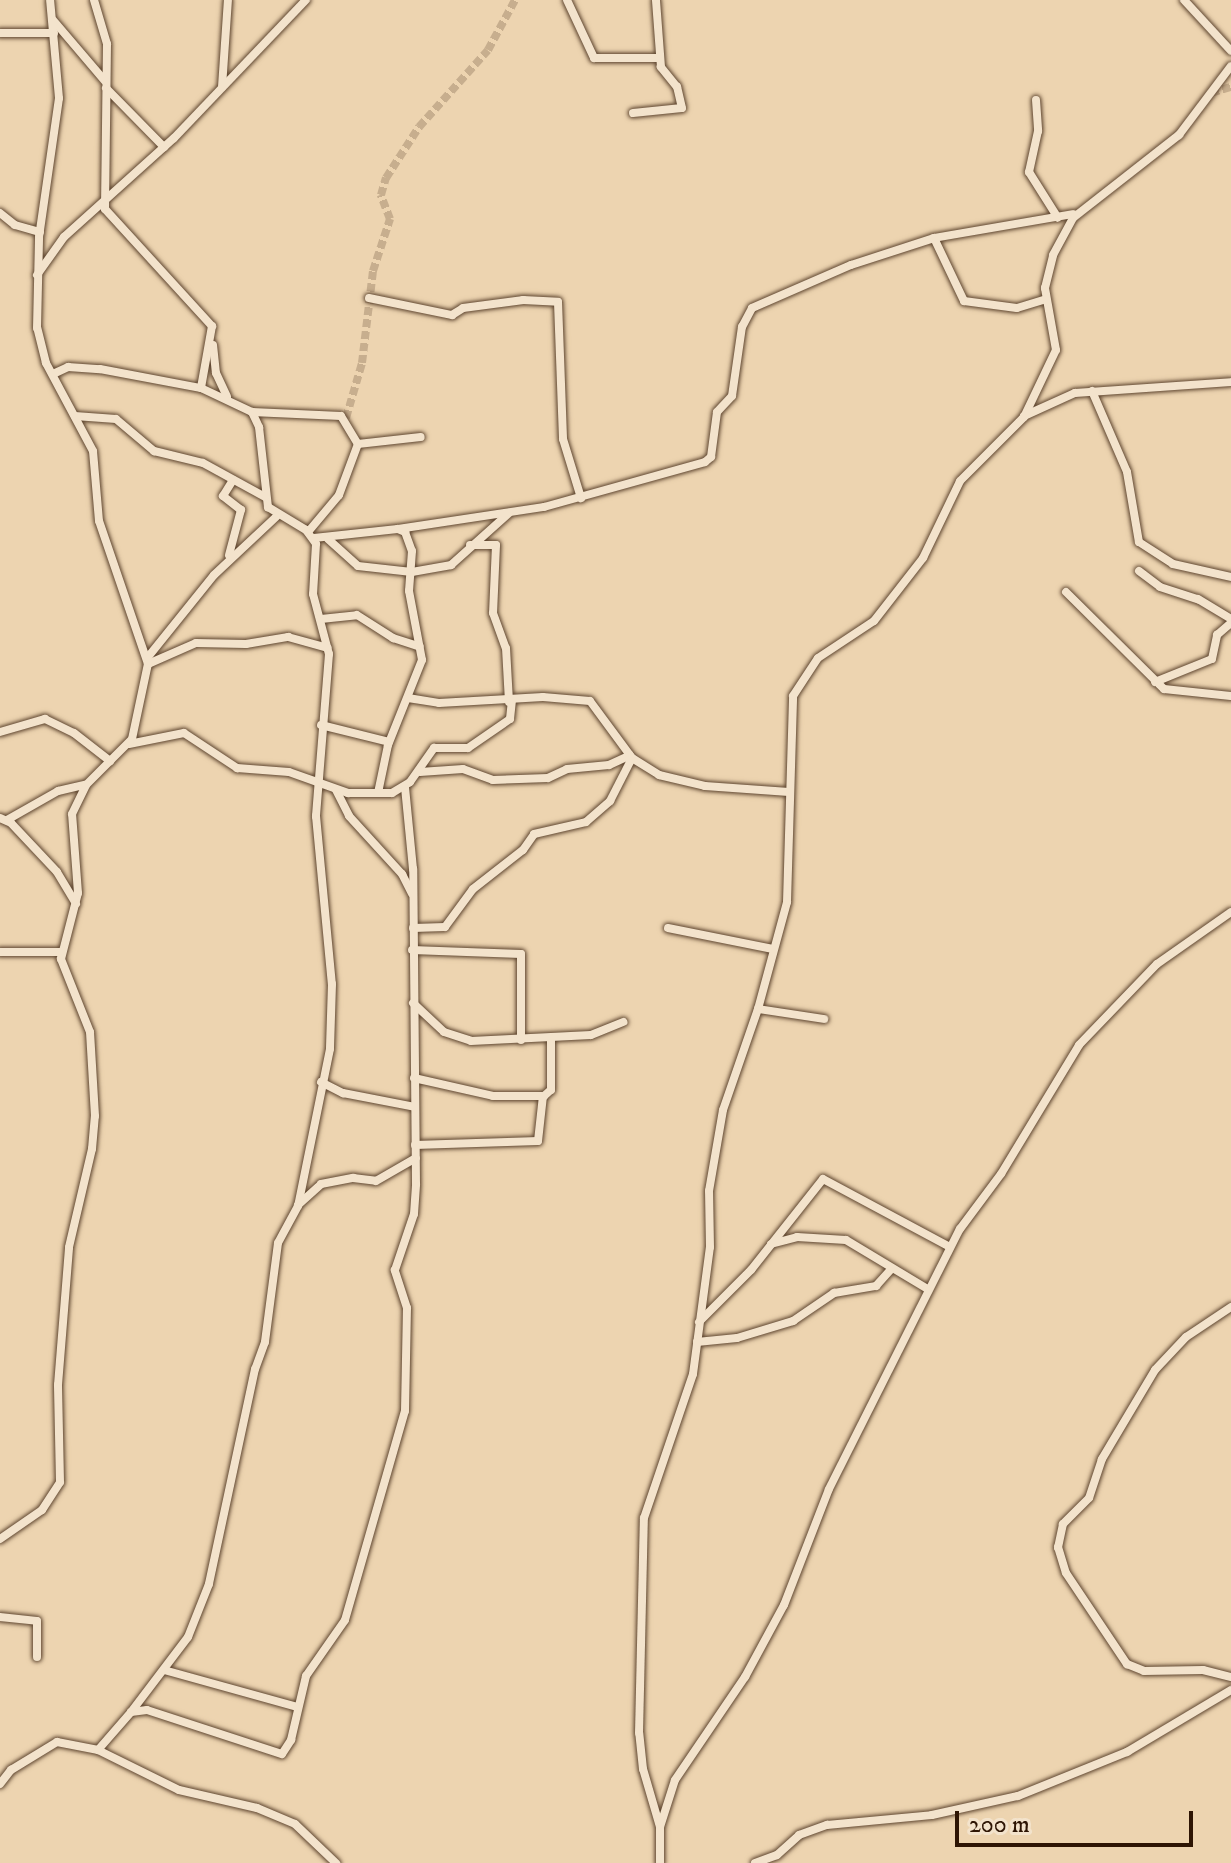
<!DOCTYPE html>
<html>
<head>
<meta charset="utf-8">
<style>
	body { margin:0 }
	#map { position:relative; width:1231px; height:1863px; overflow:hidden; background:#edd4b0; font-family:"IM FELL DW Pica",serif }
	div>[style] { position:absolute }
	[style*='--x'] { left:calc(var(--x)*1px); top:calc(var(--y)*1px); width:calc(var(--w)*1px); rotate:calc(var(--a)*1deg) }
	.minor-tunnel>* { height:8px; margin-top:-4px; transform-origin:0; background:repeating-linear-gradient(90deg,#c7ae8e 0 8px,transparent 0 12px) }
	.roads { filter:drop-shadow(0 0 2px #5e452f) drop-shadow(0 0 2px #5e452f) }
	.minor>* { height:8px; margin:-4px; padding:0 4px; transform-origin:4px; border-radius:4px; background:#f3e3cc }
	span { translate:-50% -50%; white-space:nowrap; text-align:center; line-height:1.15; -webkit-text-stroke:7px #f3e3cc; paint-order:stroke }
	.scale { position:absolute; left:955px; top:1811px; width:238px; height:36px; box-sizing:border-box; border:4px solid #2e1504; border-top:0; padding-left:10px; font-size:24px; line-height:28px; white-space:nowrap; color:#2e1504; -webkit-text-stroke:6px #f3e3cc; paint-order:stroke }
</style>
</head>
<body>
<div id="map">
	<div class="minor-tunnel">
		<div style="--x:1211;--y:93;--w:21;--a:-17"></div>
		<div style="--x:346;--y:418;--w:57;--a:-73.8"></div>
		<div style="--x:362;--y:363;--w:93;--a:-83.2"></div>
		<div style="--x:373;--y:271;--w:55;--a:-71.9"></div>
		<div style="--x:390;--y:219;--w:26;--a:-111"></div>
		<div style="--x:381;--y:195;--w:18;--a:-74"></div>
		<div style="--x:386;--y:178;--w:61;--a:-57.1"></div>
		<div style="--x:419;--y:127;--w:103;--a:-48.1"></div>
		<div style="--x:488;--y:50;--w:57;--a:-61.6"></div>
	</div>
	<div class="roads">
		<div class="minor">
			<div style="--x:94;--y:0;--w:46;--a:73.5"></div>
			<div style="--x:107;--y:44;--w:165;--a:90.7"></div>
			<div style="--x:105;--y:209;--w:159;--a:47.6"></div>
			<div style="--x:212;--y:326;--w:63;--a:100.1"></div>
			<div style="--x:567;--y:0;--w:64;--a:65"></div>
			<div style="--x:594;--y:58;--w:66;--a:0"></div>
			<div style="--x:1184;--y:0;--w:69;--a:47.3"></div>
			<div style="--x:53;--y:20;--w:80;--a:49.6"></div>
			<div style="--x:0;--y:33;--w:54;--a:0"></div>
			<div style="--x:222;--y:87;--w:87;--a:-86.1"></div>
			<div style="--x:106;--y:88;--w:83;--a:45.5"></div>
			<div style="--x:1036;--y:100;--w:31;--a:86"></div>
			<div style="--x:1038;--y:131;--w:42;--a:102.4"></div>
			<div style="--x:1029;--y:172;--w:54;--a:57.8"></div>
			<div style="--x:633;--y:113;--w:49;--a:-5.8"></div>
			<div style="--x:682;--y:108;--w:22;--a:-103"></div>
			<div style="--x:677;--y:87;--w:26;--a:-129"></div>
			<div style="--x:661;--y:67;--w:67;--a:-94.3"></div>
			<div style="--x:0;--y:213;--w:19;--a:39"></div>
			<div style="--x:15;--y:225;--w:26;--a:16"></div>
			<div style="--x:934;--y:238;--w:70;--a:64.5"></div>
			<div style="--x:964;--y:301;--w:53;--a:7.5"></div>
			<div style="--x:1017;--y:308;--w:30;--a:-17"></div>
			<div style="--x:37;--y:275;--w:47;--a:-54.6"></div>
			<div style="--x:64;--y:237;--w:148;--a:-42"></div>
			<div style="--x:174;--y:138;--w:191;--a:-46.3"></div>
			<div style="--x:369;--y:298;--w:85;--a:11.6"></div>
			<div style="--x:452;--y:315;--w:13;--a:-32"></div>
			<div style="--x:463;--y:308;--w:61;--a:-7.6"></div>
			<div style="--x:523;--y:300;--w:35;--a:3"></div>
			<div style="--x:558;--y:302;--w:137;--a:87.9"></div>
			<div style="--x:563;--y:439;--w:62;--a:73"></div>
			<div style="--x:213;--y:345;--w:28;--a:84"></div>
			<div style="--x:216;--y:373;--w:26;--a:65"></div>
			<div style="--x:53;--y:374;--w:17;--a:-25"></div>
			<div style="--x:68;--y:367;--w:32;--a:4"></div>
			<div style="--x:100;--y:369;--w:103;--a:10.7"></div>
			<div style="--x:201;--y:388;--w:56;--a:25.2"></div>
			<div style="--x:252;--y:412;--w:17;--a:65"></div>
			<div style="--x:259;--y:427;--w:81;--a:83.6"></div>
			<div style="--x:268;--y:507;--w:44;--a:31.2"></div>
			<div style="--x:306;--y:530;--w:17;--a:54"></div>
			<div style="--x:316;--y:544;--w:50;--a:93.4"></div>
			<div style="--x:313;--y:594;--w:62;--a:75.1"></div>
			<div style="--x:329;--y:654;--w:163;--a:94.6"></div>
			<div style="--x:316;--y:816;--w:169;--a:84.6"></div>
			<div style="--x:332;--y:984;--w:65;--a:91.8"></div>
			<div style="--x:330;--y:1049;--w:160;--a:101.5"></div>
			<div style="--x:298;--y:1206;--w:42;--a:118.4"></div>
			<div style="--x:278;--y:1243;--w:100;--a:97.5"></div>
			<div style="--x:265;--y:1342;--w:29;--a:110"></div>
			<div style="--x:255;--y:1369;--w:220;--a:102.1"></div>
			<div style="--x:209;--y:1584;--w:57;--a:111.6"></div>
			<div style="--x:188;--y:1637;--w:94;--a:127.2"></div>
			<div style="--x:1092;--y:391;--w:88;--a:66.6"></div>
			<div style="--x:1127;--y:472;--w:71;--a:80.3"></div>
			<div style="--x:1139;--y:542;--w:40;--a:32.9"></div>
			<div style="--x:1173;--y:564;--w:59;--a:12.6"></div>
			<div style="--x:252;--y:412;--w:89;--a:2.6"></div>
			<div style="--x:341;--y:416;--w:33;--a:59"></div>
			<div style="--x:75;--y:416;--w:41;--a:4.2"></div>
			<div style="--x:116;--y:419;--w:50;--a:40.1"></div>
			<div style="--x:154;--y:451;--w:50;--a:13.8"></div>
			<div style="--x:203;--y:463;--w:71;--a:28.7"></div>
			<div style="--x:1024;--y:416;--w:56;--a:-24.3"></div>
			<div style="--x:1075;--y:393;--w:156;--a:-4"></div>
			<div style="--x:398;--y:529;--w:148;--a:-8.6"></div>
			<div style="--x:544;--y:507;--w:167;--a:-15.6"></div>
			<div style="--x:705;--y:462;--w:8;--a:-40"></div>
			<div style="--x:711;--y:457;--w:45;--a:-82.4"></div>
			<div style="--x:717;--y:412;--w:22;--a:-47"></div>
			<div style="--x:732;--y:396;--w:70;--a:-81.8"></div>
			<div style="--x:742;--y:327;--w:21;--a:-62"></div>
			<div style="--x:752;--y:308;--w:108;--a:-23.5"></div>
			<div style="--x:851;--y:265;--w:87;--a:-18"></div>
			<div style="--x:934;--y:238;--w:141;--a:-9.8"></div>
			<div style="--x:308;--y:532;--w:48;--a:-50"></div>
			<div style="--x:339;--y:495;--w:54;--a:-69.6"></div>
			<div style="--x:358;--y:444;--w:63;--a:-6.3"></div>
			<div style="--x:314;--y:538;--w:84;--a:-6.1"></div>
			<div style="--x:398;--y:529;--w:8;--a:23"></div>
			<div style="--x:405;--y:532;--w:20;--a:70"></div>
			<div style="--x:412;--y:551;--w:40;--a:94.3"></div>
			<div style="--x:409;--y:591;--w:70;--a:79.3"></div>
			<div style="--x:422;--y:660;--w:92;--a:111.8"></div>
			<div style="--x:388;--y:745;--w:49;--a:101.8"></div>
			<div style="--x:328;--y:539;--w:40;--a:42"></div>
			<div style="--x:358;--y:566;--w:54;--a:6.3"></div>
			<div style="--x:412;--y:572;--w:40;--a:-10"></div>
			<div style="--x:451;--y:565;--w:78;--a:-41.9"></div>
			<div style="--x:470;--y:545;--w:26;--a:0"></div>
			<div style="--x:496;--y:545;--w:68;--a:92.5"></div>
			<div style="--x:493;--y:613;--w:37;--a:70"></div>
			<div style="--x:506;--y:648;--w:54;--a:86.8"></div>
			<div style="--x:229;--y:555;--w:47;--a:-75.1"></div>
			<div style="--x:241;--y:510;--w:23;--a:-142"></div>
			<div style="--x:223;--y:496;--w:19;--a:-58"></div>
			<div style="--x:1139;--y:571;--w:26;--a:37"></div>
			<div style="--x:1160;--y:587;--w:40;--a:18"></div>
			<div style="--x:1198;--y:599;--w:39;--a:31"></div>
			<div style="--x:1066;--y:592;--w:138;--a:44.7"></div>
			<div style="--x:1164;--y:689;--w:67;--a:6"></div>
			<div style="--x:321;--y:619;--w:36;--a:-6"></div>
			<div style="--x:357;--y:615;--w:43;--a:32.6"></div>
			<div style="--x:393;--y:638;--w:28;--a:18"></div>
			<div style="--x:148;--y:657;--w:105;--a:-51.2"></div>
			<div style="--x:214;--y:575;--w:85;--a:-43.1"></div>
			<div style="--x:148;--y:664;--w:52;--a:-23.6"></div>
			<div style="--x:196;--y:643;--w:50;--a:1.1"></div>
			<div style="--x:246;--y:644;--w:43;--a:-9.5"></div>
			<div style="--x:288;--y:637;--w:41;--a:15.4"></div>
			<div style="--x:1155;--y:682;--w:61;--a:-22"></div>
			<div style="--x:1212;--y:659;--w:25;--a:-78"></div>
			<div style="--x:1217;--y:635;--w:18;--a:-41"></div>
			<div style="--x:408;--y:698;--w:31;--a:9"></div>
			<div style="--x:439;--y:703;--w:104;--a:-3.3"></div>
			<div style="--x:543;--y:697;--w:47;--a:4.9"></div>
			<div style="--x:590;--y:701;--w:71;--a:53.6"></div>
			<div style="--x:632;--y:758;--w:32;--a:32"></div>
			<div style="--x:659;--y:775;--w:47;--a:13.4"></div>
			<div style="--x:705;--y:786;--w:84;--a:4.1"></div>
			<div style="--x:321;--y:725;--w:70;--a:14"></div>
			<div style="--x:0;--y:732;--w:47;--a:-16.1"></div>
			<div style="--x:45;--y:719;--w:32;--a:26"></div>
			<div style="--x:74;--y:733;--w:46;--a:37.9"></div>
			<div style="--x:129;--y:744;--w:56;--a:-11.3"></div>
			<div style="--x:184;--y:733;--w:64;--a:33.4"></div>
			<div style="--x:237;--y:768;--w:52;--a:4.4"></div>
			<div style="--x:289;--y:772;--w:63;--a:19.6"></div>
			<div style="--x:348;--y:793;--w:44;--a:0"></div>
			<div style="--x:392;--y:793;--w:21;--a:-31"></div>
			<div style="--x:410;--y:782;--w:42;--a:-54.8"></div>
			<div style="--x:434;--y:748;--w:34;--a:0"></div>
			<div style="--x:468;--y:748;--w:51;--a:-34.6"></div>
			<div style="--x:510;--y:719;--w:18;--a:-84"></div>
			<div style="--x:420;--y:772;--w:43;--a:-4"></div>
			<div style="--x:463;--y:769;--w:32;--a:20"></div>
			<div style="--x:493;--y:780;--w:55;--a:-2.1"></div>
			<div style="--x:548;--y:778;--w:21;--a:-25"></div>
			<div style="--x:567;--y:769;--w:42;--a:-5.4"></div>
			<div style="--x:609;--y:765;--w:23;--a:-25"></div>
			<div style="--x:336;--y:790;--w:29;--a:63"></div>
			<div style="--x:349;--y:816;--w:79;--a:47.6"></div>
			<div style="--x:402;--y:874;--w:22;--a:63"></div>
			<div style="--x:0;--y:818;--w:12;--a:24"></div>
			<div style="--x:11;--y:823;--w:67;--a:46.8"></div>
			<div style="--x:57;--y:872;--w:37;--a:59"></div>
			<div style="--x:7;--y:820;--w:59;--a:-29.6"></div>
			<div style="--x:58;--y:791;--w:28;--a:-13"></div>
			<div style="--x:413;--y:928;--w:32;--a:-2"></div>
			<div style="--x:445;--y:927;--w:47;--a:-53.6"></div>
			<div style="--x:473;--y:889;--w:63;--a:-38"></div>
			<div style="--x:523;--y:850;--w:19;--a:-55"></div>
			<div style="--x:534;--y:834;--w:53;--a:-13"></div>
			<div style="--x:586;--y:822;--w:32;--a:-41"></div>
			<div style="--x:610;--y:801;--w:48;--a:-62.9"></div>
			<div style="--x:668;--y:928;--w:107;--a:11.3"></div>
			<div style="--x:412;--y:950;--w:109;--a:2.1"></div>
			<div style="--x:521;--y:954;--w:86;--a:90"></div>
			<div style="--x:0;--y:952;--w:60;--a:0"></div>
			<div style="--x:413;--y:1003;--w:42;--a:43.1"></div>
			<div style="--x:444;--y:1032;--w:28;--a:18"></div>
			<div style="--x:471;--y:1041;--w:120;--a:-2.9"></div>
			<div style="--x:591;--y:1035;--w:35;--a:-22"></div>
			<div style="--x:758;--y:1009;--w:67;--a:8.6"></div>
			<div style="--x:414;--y:1078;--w:81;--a:12.8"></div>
			<div style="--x:493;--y:1096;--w:51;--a:0"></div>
			<div style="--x:544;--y:1096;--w:9;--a:-41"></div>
			<div style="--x:551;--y:1090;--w:52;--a:-90"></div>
			<div style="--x:321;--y:1082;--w:25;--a:27"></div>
			<div style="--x:343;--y:1093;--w:73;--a:11"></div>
			<div style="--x:415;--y:1145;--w:123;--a:-1.9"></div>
			<div style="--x:538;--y:1141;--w:45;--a:-83.7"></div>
			<div style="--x:298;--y:1205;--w:31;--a:-42"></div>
			<div style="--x:321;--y:1184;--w:33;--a:-11"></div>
			<div style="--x:353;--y:1178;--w:23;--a:7"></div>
			<div style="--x:376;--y:1181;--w:46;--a:-29.9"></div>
			<div style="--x:771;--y:1244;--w:27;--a:-15"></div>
			<div style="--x:797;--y:1237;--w:49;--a:3.5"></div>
			<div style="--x:846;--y:1240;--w:93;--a:31"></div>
			<div style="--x:1231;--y:1307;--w:54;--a:146.3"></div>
			<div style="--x:1186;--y:1337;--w:45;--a:133.2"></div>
			<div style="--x:1155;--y:1370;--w:104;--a:120.8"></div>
			<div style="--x:1102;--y:1459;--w:41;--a:108.4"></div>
			<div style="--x:1089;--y:1498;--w:37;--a:135"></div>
			<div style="--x:1063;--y:1524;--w:24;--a:102"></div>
			<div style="--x:1058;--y:1547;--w:27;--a:73"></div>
			<div style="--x:1066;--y:1573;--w:110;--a:56.2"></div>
			<div style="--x:1127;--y:1664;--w:18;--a:22"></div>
			<div style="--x:1144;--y:1671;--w:59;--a:-1"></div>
			<div style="--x:1203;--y:1670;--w:29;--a:14"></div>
			<div style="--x:699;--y:1322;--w:74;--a:-45"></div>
			<div style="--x:751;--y:1270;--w:116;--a:-51.6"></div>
			<div style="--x:823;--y:1179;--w:144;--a:28.2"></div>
			<div style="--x:697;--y:1342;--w:40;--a:-5.7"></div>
			<div style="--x:737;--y:1338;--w:59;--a:-16.9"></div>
			<div style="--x:793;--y:1321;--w:50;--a:-34.3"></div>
			<div style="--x:834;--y:1293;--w:43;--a:-9.5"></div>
			<div style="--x:876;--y:1286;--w:24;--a:-48"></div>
			<div style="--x:0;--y:1539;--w:51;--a:-34.6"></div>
			<div style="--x:42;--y:1510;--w:33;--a:-57"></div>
			<div style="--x:60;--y:1482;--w:97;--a:-91.2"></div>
			<div style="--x:58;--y:1385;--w:138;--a:-85.4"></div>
			<div style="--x:69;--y:1247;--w:101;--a:-76.8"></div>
			<div style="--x:92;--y:1149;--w:33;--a:-85"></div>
			<div style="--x:95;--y:1116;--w:84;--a:-93.4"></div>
			<div style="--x:90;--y:1032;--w:79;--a:-111.7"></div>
			<div style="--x:61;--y:959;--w:68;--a:-75.6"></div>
			<div style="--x:78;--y:893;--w:79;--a:-94.3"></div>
			<div style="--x:72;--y:814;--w:32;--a:-64"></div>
			<div style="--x:86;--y:785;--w:65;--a:-45"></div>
			<div style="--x:132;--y:739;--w:77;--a:-78"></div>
			<div style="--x:148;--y:664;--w:151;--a:-108.9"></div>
			<div style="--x:99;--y:521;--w:70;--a:-94.9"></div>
			<div style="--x:93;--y:451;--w:100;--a:-118.1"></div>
			<div style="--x:46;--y:363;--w:36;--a:-104"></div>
			<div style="--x:37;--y:328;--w:91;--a:-88.7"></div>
			<div style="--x:39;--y:237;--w:140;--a:-81.8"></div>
			<div style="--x:59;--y:98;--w:98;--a:-95.2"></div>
			<div style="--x:0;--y:1617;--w:37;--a:6"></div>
			<div style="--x:37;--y:1621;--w:36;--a:90"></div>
			<div style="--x:164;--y:1670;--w:138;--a:15.5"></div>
			<div style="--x:98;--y:1750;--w:90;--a:26.3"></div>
			<div style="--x:179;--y:1790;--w:80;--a:13"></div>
			<div style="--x:257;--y:1808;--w:41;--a:22.8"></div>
			<div style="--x:295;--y:1824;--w:57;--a:43.6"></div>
			<div style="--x:0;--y:1784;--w:18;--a:-52"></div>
			<div style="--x:11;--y:1770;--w:54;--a:-31.3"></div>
			<div style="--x:57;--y:1742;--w:42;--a:11"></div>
			<div style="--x:98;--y:1750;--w:50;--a:-49"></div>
			<div style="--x:131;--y:1712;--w:16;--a:-7"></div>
			<div style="--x:147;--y:1710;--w:142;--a:18.1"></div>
			<div style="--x:282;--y:1754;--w:17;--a:-57"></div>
			<div style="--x:291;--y:1740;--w:66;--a:-76.8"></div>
			<div style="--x:306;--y:1676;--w:68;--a:-55.1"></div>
			<div style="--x:345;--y:1620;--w:217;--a:-74"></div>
			<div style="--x:405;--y:1411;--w:103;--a:-88.9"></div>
			<div style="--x:407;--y:1308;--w:40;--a:-108"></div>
			<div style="--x:395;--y:1270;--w:59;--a:-71.3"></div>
			<div style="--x:414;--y:1214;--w:30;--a:-86"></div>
			<div style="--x:416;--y:1184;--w:315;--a:-90.5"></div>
			<div style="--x:413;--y:869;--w:82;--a:-95.6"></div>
			<div style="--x:660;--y:1827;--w:49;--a:-72.3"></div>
			<div style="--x:675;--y:1780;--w:125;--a:-55.8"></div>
			<div style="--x:745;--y:1677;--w:82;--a:-61.6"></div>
			<div style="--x:784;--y:1605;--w:124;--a:-68.8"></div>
			<div style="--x:829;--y:1489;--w:291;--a:-63.3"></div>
			<div style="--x:960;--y:1229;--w:69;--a:-53.3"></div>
			<div style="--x:1001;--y:1174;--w:151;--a:-58.8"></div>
			<div style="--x:1079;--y:1045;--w:112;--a:-46.1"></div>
			<div style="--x:1157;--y:964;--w:90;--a:-35.1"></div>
			<div style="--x:660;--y:1863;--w:36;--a:-90"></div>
			<div style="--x:660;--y:1827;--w:60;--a:-106.3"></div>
			<div style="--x:643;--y:1769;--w:36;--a:-96"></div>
			<div style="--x:639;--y:1733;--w:215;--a:-88.7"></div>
			<div style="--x:644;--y:1518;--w:152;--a:-71.2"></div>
			<div style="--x:693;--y:1374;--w:128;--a:-82.4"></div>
			<div style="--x:710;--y:1247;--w:56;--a:-91"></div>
			<div style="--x:709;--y:1191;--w:82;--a:-80.2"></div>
			<div style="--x:723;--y:1110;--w:107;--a:-70.9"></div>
			<div style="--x:758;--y:1009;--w:111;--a:-74.8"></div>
			<div style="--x:787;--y:902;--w:206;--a:-88.3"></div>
			<div style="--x:793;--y:696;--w:45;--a:-56.7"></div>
			<div style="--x:818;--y:658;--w:67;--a:-33.5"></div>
			<div style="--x:874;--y:621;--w:80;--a:-52.1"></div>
			<div style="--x:923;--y:558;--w:85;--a:-64.3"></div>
			<div style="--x:960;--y:481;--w:91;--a:-45"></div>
			<div style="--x:1024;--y:417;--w:74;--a:-64.5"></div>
			<div style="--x:1056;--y:350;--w:63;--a:-100.1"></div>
			<div style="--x:1045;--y:288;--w:34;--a:-76"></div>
			<div style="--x:1053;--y:255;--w:42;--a:-61.6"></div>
			<div style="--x:1073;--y:218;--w:135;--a:-38.1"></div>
			<div style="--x:1179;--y:135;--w:86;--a:-53"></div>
			<div style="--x:755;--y:1863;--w:23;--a:-20"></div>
			<div style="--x:777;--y:1855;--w:30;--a:-42"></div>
			<div style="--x:799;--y:1835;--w:30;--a:-20"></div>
			<div style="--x:827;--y:1825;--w:105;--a:-5.4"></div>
			<div style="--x:932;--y:1815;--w:88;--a:-12.5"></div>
			<div style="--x:1018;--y:1796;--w:118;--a:-22"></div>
			<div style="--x:1127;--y:1752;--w:121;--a:-30.8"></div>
		</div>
	</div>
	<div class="scale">200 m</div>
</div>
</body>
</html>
